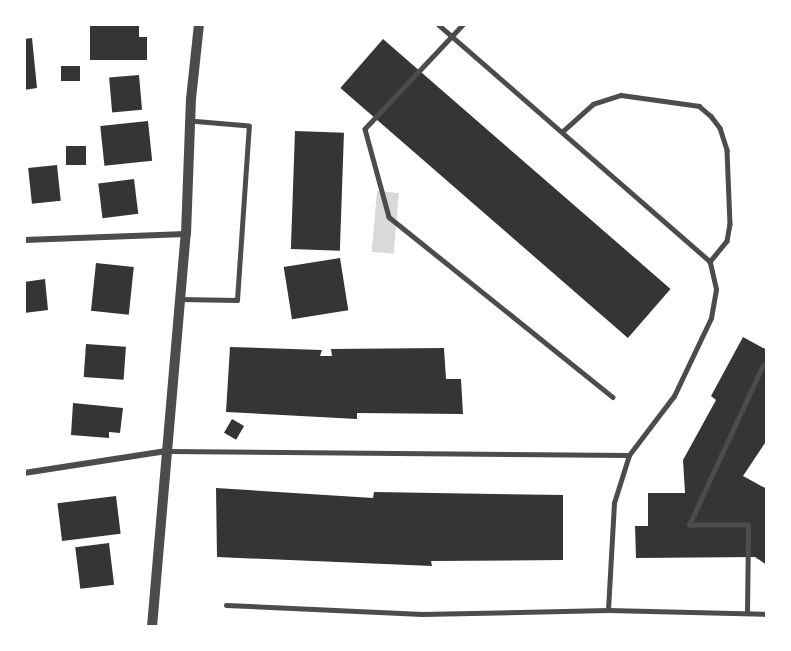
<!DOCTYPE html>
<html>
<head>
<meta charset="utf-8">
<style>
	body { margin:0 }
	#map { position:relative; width:791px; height:651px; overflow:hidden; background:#fff; font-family:Montserrat,sans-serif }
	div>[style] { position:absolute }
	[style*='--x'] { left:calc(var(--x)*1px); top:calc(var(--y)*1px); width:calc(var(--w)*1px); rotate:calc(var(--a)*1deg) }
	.water>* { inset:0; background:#d9d9d9; transform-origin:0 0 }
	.building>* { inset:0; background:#353535; transform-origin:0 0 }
	.service>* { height:4.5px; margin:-2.25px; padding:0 2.25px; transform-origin:2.25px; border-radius:2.25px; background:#4c4c4c }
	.minor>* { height:6px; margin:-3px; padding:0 3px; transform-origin:3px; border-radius:3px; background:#4c4c4c }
	.tertiary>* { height:10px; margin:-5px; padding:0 5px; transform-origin:5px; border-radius:5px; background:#4c4c4c }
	span { translate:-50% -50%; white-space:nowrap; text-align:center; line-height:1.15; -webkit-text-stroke:4.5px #fff; paint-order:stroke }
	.frame { position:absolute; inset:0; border:26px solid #fff; pointer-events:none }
</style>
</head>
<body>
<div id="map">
	<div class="water">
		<div style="left:377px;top:191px;width:22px;height:61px;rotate:5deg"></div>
	</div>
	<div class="building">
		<div style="clip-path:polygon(90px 25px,139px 25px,139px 37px,147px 37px,147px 60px,90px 60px)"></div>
		<div style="clip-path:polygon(32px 38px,37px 88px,24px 90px,24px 39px)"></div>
		<div style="left:383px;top:39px;width:381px;height:65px;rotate:41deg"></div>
		<div style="left:61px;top:66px;width:19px;height:15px"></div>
		<div style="left:139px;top:75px;width:35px;height:30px;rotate:85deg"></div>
		<div style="left:148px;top:121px;width:40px;height:48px;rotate:84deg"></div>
		<div style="left:295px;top:131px;width:49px;height:118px;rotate:2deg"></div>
		<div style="left:66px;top:146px;width:20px;height:19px"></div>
		<div style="left:57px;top:165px;width:36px;height:29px;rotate:84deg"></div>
		<div style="left:134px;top:179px;width:35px;height:36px;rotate:83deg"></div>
		<div style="left:340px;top:258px;width:53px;height:57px;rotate:81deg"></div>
		<div style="left:96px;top:263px;width:38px;height:48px;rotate:6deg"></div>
		<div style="clip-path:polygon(45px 279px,48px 310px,24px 313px,24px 282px)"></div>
		<div style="clip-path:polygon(743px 337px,767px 350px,767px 440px,743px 476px,767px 489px,767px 565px,755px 557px,636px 558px,635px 526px,648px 526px,648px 493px,685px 493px,683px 460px,716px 400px,711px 396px)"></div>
		<div style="left:86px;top:344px;width:40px;height:33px;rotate:4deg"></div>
		<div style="clip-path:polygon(230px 347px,322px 350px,320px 356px,332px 356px,331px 349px,444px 348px,446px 379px,461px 379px,463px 414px,357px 413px,357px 419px,226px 412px)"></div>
		<div style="clip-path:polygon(73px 403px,123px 408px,120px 433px,109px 432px,109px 438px,71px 435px)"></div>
		<div style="left:232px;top:419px;width:14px;height:16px;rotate:30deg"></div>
		<div style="clip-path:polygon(216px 488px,373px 498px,374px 492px,563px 495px,563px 560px,431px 561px,432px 566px,217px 557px)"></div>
		<div style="left:116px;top:496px;width:38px;height:59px;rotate:83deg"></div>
		<div style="left:109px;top:543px;width:42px;height:34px;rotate:83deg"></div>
	</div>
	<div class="service">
		<div style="--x:464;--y:24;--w:144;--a:133.3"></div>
		<div style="--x:365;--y:129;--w:91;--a:74.7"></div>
		<div style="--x:389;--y:217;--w:287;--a:38.8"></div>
		<div style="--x:563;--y:131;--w:40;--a:-42"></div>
		<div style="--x:593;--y:104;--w:29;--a:-18"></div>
		<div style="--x:621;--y:95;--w:79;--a:8"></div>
		<div style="--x:699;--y:106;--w:16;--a:40"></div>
		<div style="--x:711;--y:116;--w:15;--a:53"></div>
		<div style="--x:720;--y:128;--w:23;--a:72"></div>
		<div style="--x:727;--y:150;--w:74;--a:87.7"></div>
		<div style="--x:730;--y:224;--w:17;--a:100"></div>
		<div style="--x:727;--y:241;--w:27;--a:129"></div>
		<div style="--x:180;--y:299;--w:57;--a:1"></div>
		<div style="--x:237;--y:300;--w:174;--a:-86.1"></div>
		<div style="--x:249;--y:126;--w:59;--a:-175.2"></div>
		<div style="--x:169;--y:451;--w:460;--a:0.5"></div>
		<div style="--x:226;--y:605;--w:196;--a:2.6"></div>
		<div style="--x:422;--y:614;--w:186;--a:-1.2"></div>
		<div style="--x:608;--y:610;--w:107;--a:-86.8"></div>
		<div style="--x:614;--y:503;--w:50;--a:-72.6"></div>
		<div style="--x:629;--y:455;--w:74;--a:-52.7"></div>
		<div style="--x:674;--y:396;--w:86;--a:-64.6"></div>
		<div style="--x:711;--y:318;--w:29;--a:-80"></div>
		<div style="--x:716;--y:289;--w:28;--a:-103"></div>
		<div style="--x:710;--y:262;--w:362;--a:-138.9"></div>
		<div style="--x:608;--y:610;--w:159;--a:1.4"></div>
		<div style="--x:747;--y:613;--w:88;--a:-89.3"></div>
		<div style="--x:748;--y:525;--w:59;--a:180"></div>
		<div style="--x:689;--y:525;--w:176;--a:-65.2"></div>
	</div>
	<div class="minor">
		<div style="--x:24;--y:240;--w:162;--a:-2.1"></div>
		<div style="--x:24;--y:473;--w:144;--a:-8.8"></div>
	</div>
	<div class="tertiary">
		<div style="--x:152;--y:627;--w:394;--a:-85.1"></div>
		<div style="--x:186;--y:234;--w:135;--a:-87.9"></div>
		<div style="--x:191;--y:99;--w:75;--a:-83.9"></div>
	</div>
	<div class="frame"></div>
</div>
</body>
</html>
